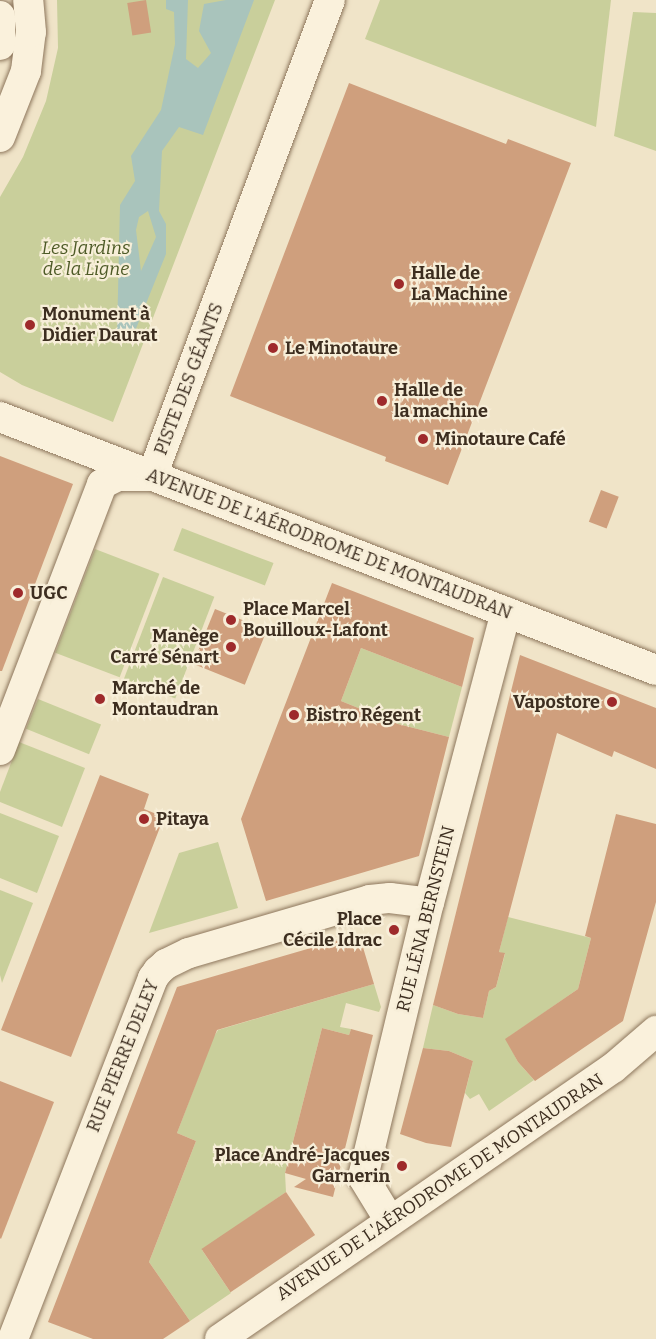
<!DOCTYPE html>
<html>
<head>
<meta charset="utf-8">
<style>
	body { margin:0 }
	#map { position:relative; width:656px; height:1339px; overflow:hidden; background:#f0e4c8; font-family:Bitter,serif }
	div>[style] { position:absolute }
	[style*='--x'] { left:calc(var(--x)*1px); top:calc(var(--y)*1px); width:calc(var(--w)*1px); rotate:calc(var(--a)*1deg) }
	.green>* { inset:0; background:#c9cf9b; transform-origin:0 0 }
	.water>* { inset:0; background:#a9c4bc }
	.building>* { inset:0; background:#cf9f7d; transform-origin:0 0 }
	.roads { filter:drop-shadow(0 0 2px #8d765c) drop-shadow(0 0 2px #8d765c) }
	.minor>* { height:30px; margin:-15px; padding:0 15px; transform-origin:15px; border-radius:15px; background:#faf1dc }
	.dots>* { width:16px; height:16px; translate:-50% -50%; box-sizing:border-box; border:3px solid #f7eed8; border-radius:50% }
	span { translate:-50% -50%; white-space:nowrap; text-align:center; line-height:1.15; -webkit-text-stroke:4.5px #f7eed8; paint-order:stroke }
	.park-label { font-size:18px; color:#4d5a26; font-style:italic }
	.poi-label { font-size:18px; color:#3d2e20; font-weight:700 }
	.left { translate:0 -50%; text-align:left }
	.right { translate:-100% -50%; text-align:right }
	.street-label { font-size:18px; color:#3d2e20 }
</style>
</head>
<body>
<div id="map">
	<div class="green">
		<div style="clip-path:polygon(57px 0,275px 0,113px 422px,22px 385px,0 372px,0 197px,23px 157px,46px 101px,58px 48px)"></div>
		<div style="clip-path:polygon(380px 0,611px 0,596px 127px,365px 39px)"></div>
		<div style="clip-path:polygon(633px 12px,656px 13px,656px 151px,614px 136px)"></div>
		<div style="left:182px;top:528px;width:98px;height:24px;rotate:21deg"></div>
		<div style="left:95px;top:549px;width:69px;height:111px;rotate:21deg"></div>
		<div style="left:163px;top:577px;width:55px;height:109px;rotate:21deg"></div>
		<div style="clip-path:polygon(361px 648px,462px 687px,449px 737px,398px 724px,341px 701px)"></div>
		<div style="left:38px;top:699px;width:68px;height:32px;rotate:22deg"></div>
		<div style="clip-path:polygon(19px 742px,85px 768px,62px 827px,0 802px,0 792px)"></div>
		<div style="clip-path:polygon(0 813px,59px 836px,37px 893px,0 878px)"></div>
		<div style="clip-path:polygon(218px 842px,238px 908px,149px 933px,179px 853px)"></div>
		<div style="clip-path:polygon(0 890px,33px 903px,2px 983px,0 975px)"></div>
		<div style="clip-path:polygon(508px 917px,591px 938px,578px 989px,506px 1039px,518px 1062px,534px 1080px,489px 1111px,479px 1094px,470px 1099px,465px 1093px,473px 1061px,449px 1051px,423px 1048px,433px 1005px,458px 1014px,483px 1018px,489px 991px,496px 987px,505px 954px,499px 952px)"></div>
		<div style="clip-path:polygon(374px 984px,381px 1007px,379px 1012px,346px 1003px,340px 1027px,351px 1029px,349px 1035px,322px 1028px,285px 1173px,286px 1192px,202px 1250px,231px 1293px,190px 1321px,149px 1262px,196px 1141px,177px 1133px,213px 1038px,218px 1030px)"></div>
	</div>
	<div class="water">
		<div style="clip-path:polygon(evenodd,166px 0,188px 0,186px 59px,198px 68px,211px 53px,199px 31px,204px 4px,226px 0,254px 0,203px 135px,179px 127px,162px 151px,159px 211px,166px 224px,166px 254px,131px 341px,117px 335px,120px 205px,135px 181px,131px 156px,161px 110px,175px 44px,174px 12px,166px 9px,166px 0,148px 211px,156px 237px,141px 271px,136px 230px,139px 217px,148px 211px)"></div>
	</div>
	<div class="building">
		<div style="left:146px;top:0;width:33px;height:19px;rotate:81deg"></div>
		<div style="clip-path:polygon(349px 83px,506px 144px,508px 139px,571px 163px,448px 485px,385px 461px,386px 457px,230px 396px)"></div>
		<div style="clip-path:polygon(0 456px,73px 484px,2px 671px,0 671px)"></div>
		<div style="left:601px;top:490px;width:19px;height:34px;rotate:21deg"></div>
		<div style="clip-path:polygon(332px 583px,474px 638px,462px 687px,361px 648px,341px 701px,398px 724px,449px 737px,419px 856px,266px 901px,241px 819px)"></div>
		<div style="left:215px;top:609px;width:56px;height:59px;rotate:22deg"></div>
		<div style="clip-path:polygon(520px 655px,656px 708px,656px 769px,614px 751px,612px 757px,557px 733px,499px 952px,505px 953px,496px 987px,489px 991px,483px 1018px,458px 1014px,433px 1005px)"></div>
		<div style="clip-path:polygon(100px 775px,149px 794px,144px 809px,164px 817px,71px 1057px,1px 1030px)"></div>
		<div style="clip-path:polygon(616px 814px,656px 824px,656px 902px,623px 1021px,535px 1081px,518px 1062px,505px 1039px,578px 989px,591px 938px,585px 936px)"></div>
		<div style="clip-path:polygon(359px 934px,374px 984px,217px 1030px,177px 1133px,196px 1141px,149px 1262px,190px 1321px,163px 1339px,93px 1339px,48px 1322px,177px 987px)"></div>
		<div style="clip-path:polygon(322px 1028px,349px 1035px,351px 1029px,373px 1035px,333px 1197px,294px 1187px,306px 1179px,285px 1173px)"></div>
		<div style="clip-path:polygon(423px 1048px,449px 1051px,473px 1061px,451px 1147px,426px 1143px,400px 1134px)"></div>
		<div style="clip-path:polygon(0 1081px,54px 1102px,1px 1239px,0 1238px)"></div>
		<div style="left:286px;top:1192px;width:52px;height:102px;rotate:56deg"></div>
	</div>
	<div class="roads">
		<div class="minor">
			<div style="--x:0;--y:16;--w:29;--a:90"></div>
			<div style="--x:0;--y:137;--w:71;--a:-68.5"></div>
			<div style="--x:26;--y:71;--w:39;--a:-83"></div>
			<div style="--x:31;--y:32;--w:32;--a:-95"></div>
			<div style="--x:0;--y:417;--w:703;--a:21.09"></div>
			<div style="--x:0;--y:750;--w:285;--a:-69"></div>
			<div style="--x:102;--y:484;--w:18;--a:-27"></div>
			<div style="--x:118;--y:476;--w:34;--a:0"></div>
			<div style="--x:152;--y:476;--w:508;--a:-69.5"></div>
			<div style="--x:390;--y:1221;--w:52;--a:-121.5"></div>
			<div style="--x:363;--y:1177;--w:282;--a:-76.5"></div>
			<div style="--x:429;--y:903;--w:301;--a:-75.2"></div>
			<div style="--x:13;--y:1339;--w:387;--a:-68.8"></div>
			<div style="--x:153;--y:978;--w:9;--a:-54"></div>
			<div style="--x:158;--y:971;--w:11;--a:-41"></div>
			<div style="--x:166;--y:964;--w:25;--a:-26"></div>
			<div style="--x:189;--y:953;--w:189;--a:-16.3"></div>
			<div style="--x:370;--y:900;--w:20;--a:-6"></div>
			<div style="--x:390;--y:898;--w:39;--a:7"></div>
			<div style="--x:220;--y:1339;--w:477;--a:-34.6"></div>
			<div style="--x:613;--y:1068;--w:57;--a:-40.7"></div>
		</div>
	</div>
	<div class="dots">
		<div style="left:399px;top:284px;background:#9e2a2b"></div>
		<div style="left:30px;top:325px;background:#9e2a2b"></div>
		<div style="left:273px;top:348px;background:#9e2a2b"></div>
		<div style="left:382px;top:401px;background:#9e2a2b"></div>
		<div style="left:423px;top:439px;background:#9e2a2b"></div>
		<div style="left:18px;top:593px;background:#9e2a2b"></div>
		<div style="left:231px;top:620px;background:#9e2a2b"></div>
		<div style="left:231px;top:647px;background:#9e2a2b"></div>
		<div style="left:100px;top:699px;background:#9e2a2b"></div>
		<div style="left:612px;top:702px;background:#9e2a2b"></div>
		<div style="left:294px;top:715px;background:#9e2a2b"></div>
		<div style="left:144px;top:819px;background:#9e2a2b"></div>
		<div style="left:394px;top:930px;background:#9e2a2b"></div>
		<div style="left:402px;top:1166px;background:#9e2a2b"></div>
	</div>
	<div class="park-label">
		<span style="left:86px;top:259px">Les Jardins<br>de la Ligne</span>
	</div>
	<div class="poi-label">
		<span class="left" style="left:411px;top:284px">Halle de<br>La Machine</span>
		<span class="left" style="left:42px;top:325px">Monument à<br>Didier Daurat</span>
		<span class="left" style="left:285px;top:348px">Le Minotaure</span>
		<span class="left" style="left:394px;top:401px">Halle de<br>la machine</span>
		<span class="left" style="left:435px;top:439px">Minotaure Café</span>
		<span class="left" style="left:30px;top:593px">UGC</span>
		<span class="left" style="left:243px;top:620px">Place Marcel<br>Bouilloux-Lafont</span>
		<span class="right" style="left:219px;top:647px">Manège<br>Carré Sénart</span>
		<span class="left" style="left:112px;top:699px">Marché de<br>Montaudran</span>
		<span class="right" style="left:600px;top:702px">Vapostore</span>
		<span class="left" style="left:306px;top:715px">Bistro Régent</span>
		<span class="left" style="left:156px;top:819px">Pitaya</span>
		<span class="right" style="left:382px;top:930px">Place<br>Cécile Idrac</span>
		<span class="right" style="left:390px;top:1166px">Place André-Jacques<br>Garnerin</span>
	</div>
	<div class="street-label">
		<span style="left:189px;top:379px;rotate:-69deg">PISTE DES GÉANTS</span>
		<span style="left:329px;top:544px;rotate:21deg">AVENUE DE L'AÉRODROME DE MONTAUDRAN</span>
		<span style="left:426px;top:919px;rotate:-76deg">RUE LÉNA BERNSTEIN</span>
		<span style="left:123px;top:1056px;rotate:-68deg">RUE PIERRE DELEY</span>
		<span style="left:440px;top:1187px;rotate:-34deg">AVENUE DE L'AÉRODROME DE MONTAUDRAN</span>
	</div>
</div>
</body>
</html>
